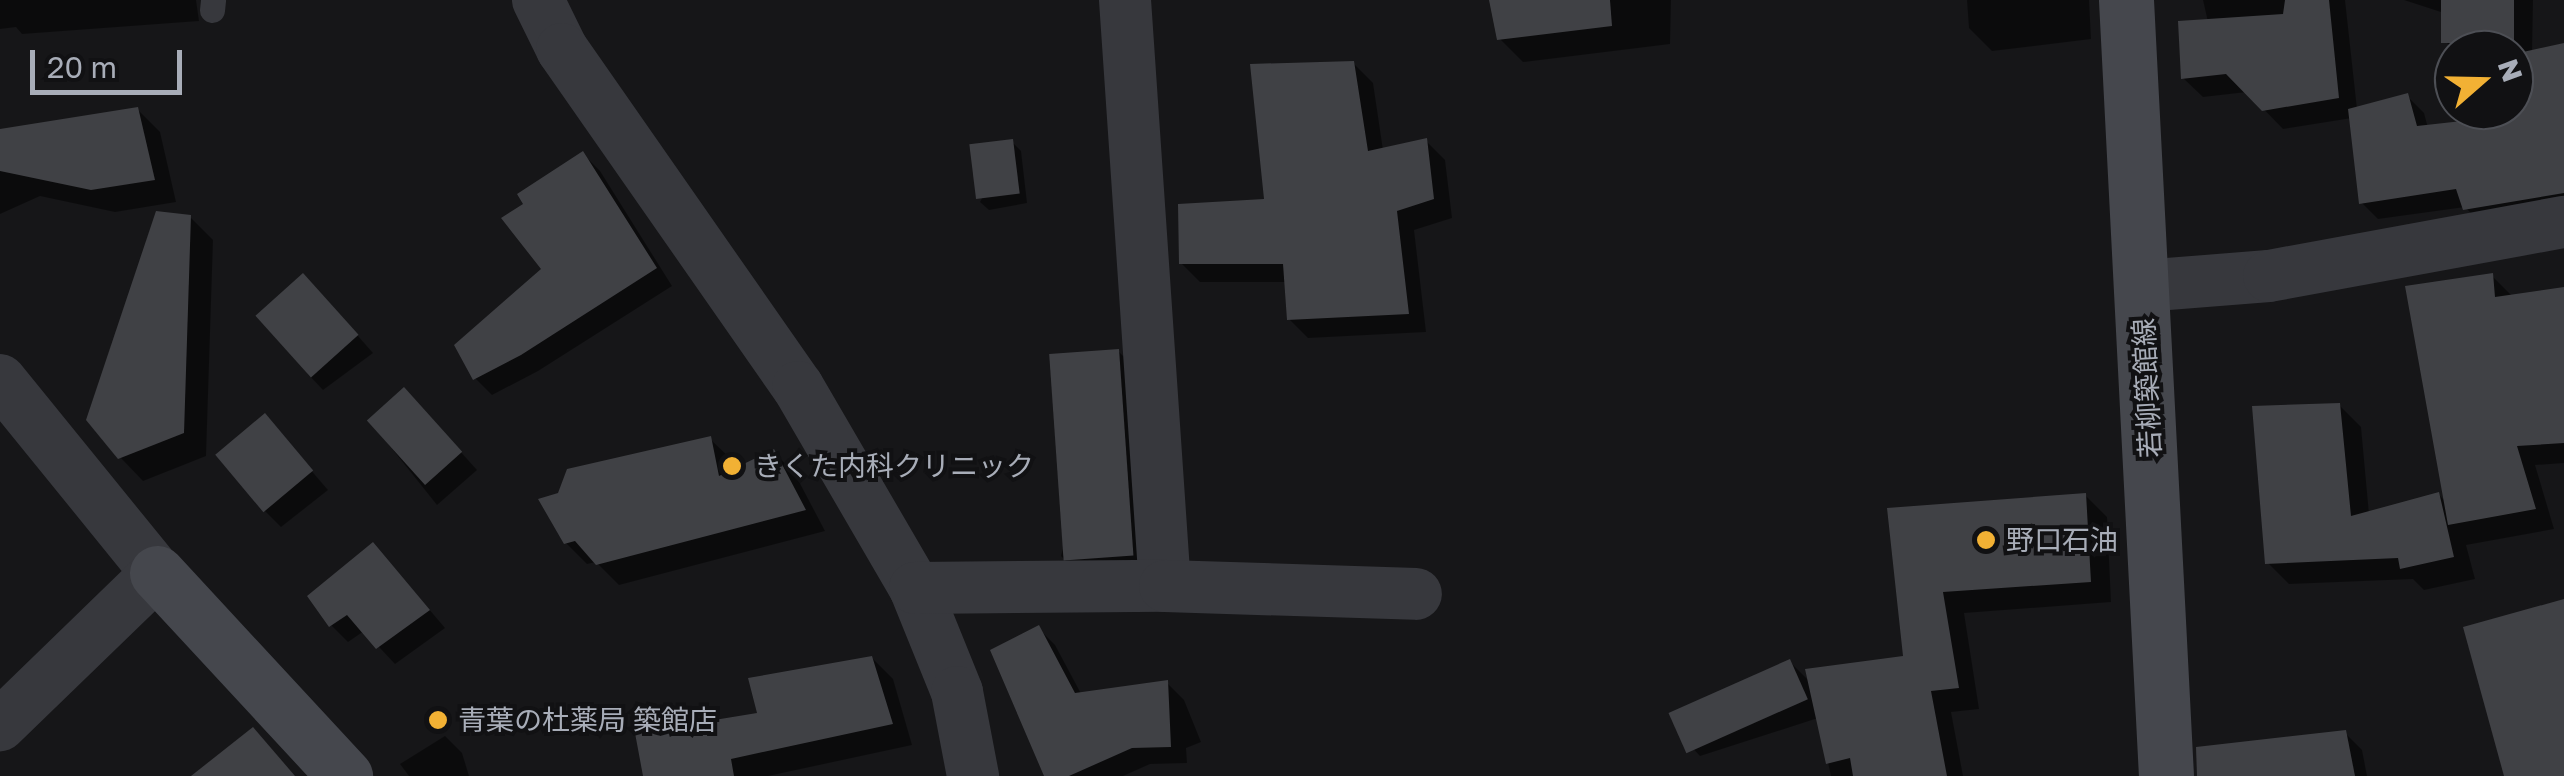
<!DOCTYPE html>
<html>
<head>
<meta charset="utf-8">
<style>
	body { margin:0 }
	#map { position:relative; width:2564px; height:776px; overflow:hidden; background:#161618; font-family:"Golos Text","Noto Sans JP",sans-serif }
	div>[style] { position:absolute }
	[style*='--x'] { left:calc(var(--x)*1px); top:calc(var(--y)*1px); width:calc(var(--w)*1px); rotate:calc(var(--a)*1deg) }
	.shadow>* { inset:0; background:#0007 }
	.building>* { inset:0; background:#404145; transform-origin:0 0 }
	.lane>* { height:25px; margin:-12.5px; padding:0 12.5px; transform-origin:12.5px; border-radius:12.5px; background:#37383d }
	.street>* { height:52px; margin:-26px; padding:0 26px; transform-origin:26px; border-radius:26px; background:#37383d }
	.secondary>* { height:55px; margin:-27.5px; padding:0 27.5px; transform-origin:27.5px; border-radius:27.5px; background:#45474d }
	.dots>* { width:28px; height:28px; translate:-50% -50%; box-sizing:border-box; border:5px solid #111113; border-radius:50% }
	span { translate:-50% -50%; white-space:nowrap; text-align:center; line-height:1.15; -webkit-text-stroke:8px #111113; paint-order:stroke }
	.street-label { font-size:28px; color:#a8adb8 }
	.poi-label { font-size:28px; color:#a8adb8 }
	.left { translate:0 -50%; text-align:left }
	.north { position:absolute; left:2434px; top:30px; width:100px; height:100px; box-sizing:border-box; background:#111113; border:2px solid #4d4f55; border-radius:50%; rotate:70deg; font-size:28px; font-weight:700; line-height:40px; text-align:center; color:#a8adb8 }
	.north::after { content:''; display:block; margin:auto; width:35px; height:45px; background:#f2b134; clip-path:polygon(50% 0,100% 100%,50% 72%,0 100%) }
	.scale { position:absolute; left:30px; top:50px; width:152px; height:45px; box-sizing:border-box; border:5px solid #a8adb8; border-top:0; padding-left:12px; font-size:30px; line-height:35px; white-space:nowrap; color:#a8adb8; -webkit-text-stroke:8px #111113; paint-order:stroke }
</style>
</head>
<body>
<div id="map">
	<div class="shadow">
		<div style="clip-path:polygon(0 0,196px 0,199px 21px,22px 34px,16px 27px,0 29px)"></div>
		<div style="clip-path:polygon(1492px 0,1671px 0,1670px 44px,1523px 62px,1500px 39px)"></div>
		<div style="clip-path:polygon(1967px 0,2089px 0,2091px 39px,1992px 51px,1969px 28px)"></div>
		<div style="clip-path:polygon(2203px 0,2345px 0,2357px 109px,2407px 96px,2424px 113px,2428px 128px,2492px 121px,2491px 110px,2514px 110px,2514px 50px,2454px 50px,2446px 42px,2444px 13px,2404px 0,2533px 0,2532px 53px,2564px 46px,2564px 211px,2483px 226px,2465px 207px,2378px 219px,2361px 202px,2352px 118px,2283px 129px,2247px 92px,2203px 97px,2183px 78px,2208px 22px)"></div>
		<div style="clip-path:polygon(1354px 64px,1373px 83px,1383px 150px,1426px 141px,1445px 160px,1452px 218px,1414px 230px,1426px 332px,1308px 338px,1289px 319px,1287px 282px,1200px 282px,1181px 263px,1266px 202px)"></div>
		<div style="clip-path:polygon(137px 109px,160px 132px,176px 202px,115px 212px,40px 196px,0 214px,0 132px)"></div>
		<div style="clip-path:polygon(1012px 142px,1021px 151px,1027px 203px,989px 210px,980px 202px)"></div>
		<div style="clip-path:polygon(583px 154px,600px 171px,672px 286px,538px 371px,492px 395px,475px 378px,545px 269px)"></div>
		<div style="clip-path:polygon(190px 217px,213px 240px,206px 456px,143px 481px,120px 457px)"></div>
		<div style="clip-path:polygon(2492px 276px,2513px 297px,2564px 290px,2564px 463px,2535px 465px,2554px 529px,2466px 545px,2475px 579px,2424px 590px,2413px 579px,2289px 584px,2268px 563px,2339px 405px,2361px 427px,2369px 514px,2438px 494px,2447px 503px)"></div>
		<div style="clip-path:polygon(320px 293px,373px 353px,323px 390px,307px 373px)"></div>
		<div style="clip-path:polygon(1118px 351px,1135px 368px,1149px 572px,1078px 573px,1061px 556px)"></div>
		<div style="clip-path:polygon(421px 408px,477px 470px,437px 505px,370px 421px)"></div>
		<div style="clip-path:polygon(264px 416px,328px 490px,281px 527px,264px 510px)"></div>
		<div style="clip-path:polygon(710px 439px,732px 460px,734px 472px,774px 452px,795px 474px,825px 531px,619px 585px,596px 562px,587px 564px,566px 543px)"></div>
		<div style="clip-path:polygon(2085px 495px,2107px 517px,2111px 602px,1964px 613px,1979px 709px,1951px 712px,1963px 776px,1831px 776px,1818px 718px,1700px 756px,1683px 738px,1790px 662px,1811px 683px,1906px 658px,1890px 510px)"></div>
		<div style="clip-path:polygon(389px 562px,445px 628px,395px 664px,364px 631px,348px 642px,331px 625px)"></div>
		<div style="clip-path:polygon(1038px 628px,1055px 645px,1086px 703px,1030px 715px)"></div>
		<div style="clip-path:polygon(872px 658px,893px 679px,912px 745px,768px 776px,645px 776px)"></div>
		<div style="clip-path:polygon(1167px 683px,1184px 700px,1201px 742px,1186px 748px,1187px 763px,1150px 764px,1123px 776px,1047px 776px)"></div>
		<div style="clip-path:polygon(2345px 733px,2362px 750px,2367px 776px,2228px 776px)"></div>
		<div style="clip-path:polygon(445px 736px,462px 753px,469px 776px,409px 776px,400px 764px)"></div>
	</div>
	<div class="building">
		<div style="clip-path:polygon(1489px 0,1610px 0,1612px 26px,1497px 40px)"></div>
		<div style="clip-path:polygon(2285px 0,2329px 0,2339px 98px,2262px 111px,2226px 74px,2181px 79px,2178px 21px,2283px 14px)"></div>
		<div style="left:2441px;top:0;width:73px;height:43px"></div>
		<div style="clip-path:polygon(2564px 43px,2564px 193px,2463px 210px,2456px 189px,2359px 204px,2348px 109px,2408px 93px,2417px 126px,2489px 118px,2489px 110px,2514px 110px,2514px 54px)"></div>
		<div style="clip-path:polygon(1354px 61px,1368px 151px,1427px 138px,1434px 199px,1397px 211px,1409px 314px,1287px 320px,1283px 264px,1179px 264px,1178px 204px,1264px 199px,1250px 64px)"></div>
		<div style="clip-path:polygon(138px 107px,155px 180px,91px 190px,0 171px,0 129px)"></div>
		<div style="left:1013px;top:139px;width:55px;height:44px;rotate:83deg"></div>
		<div style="clip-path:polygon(583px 151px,657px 268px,521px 355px,473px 380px,454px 345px,541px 269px,501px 218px,523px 204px,517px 194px)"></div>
		<div style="clip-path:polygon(156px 211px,191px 215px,184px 433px,118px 459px,86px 420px)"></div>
		<div style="left:303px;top:273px;width:83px;height:64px;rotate:48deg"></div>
		<div style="clip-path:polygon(2493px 273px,2495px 297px,2564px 287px,2564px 443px,2517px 446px,2536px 509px,2448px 525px,2405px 286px)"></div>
		<div style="left:1119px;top:349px;width:207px;height:70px;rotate:86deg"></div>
		<div style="left:404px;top:387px;width:87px;height:50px;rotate:48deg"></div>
		<div style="clip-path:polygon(2340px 403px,2351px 516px,2439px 492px,2454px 557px,2400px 569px,2398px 558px,2265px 564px,2252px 406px)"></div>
		<div style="left:265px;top:413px;width:75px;height:65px;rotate:50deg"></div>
		<div style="clip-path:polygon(711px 436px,719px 476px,774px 449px,806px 510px,596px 565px,575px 541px,564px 544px,538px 499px,558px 493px,567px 469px)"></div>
		<div style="clip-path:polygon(2086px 493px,2091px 582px,1943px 592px,1959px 688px,1931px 691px,1947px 776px,1853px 776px,1850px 758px,1826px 764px,1805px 669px,1903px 656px,1887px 508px)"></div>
		<div style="clip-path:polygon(373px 542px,430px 610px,376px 649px,347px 615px,329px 627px,307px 596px)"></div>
		<div style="clip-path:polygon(2564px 599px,2564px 776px,2504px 776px,2463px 627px)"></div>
		<div style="clip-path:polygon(1039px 625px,1075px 693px,1168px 680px,1171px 747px,1132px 748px,1069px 776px,1044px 776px,990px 650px)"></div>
		<div style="clip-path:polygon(872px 656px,893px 724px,731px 759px,734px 776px,643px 776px,635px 733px,757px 713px,748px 678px)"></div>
		<div style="left:1790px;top:659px;width:44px;height:133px;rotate:66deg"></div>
		<div style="clip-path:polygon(253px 727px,295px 776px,191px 776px)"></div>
		<div style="clip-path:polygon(2346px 730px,2355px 776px,2197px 776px,2196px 747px)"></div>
	</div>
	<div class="lane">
		<div style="--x:212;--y:10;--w:10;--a:-84"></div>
	</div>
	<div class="street">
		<div style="--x:538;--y:0;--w:55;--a:63.9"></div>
		<div style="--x:562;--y:49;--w:412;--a:55.1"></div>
		<div style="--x:798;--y:387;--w:233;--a:59.8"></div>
		<div style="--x:915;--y:588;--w:112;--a:68"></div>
		<div style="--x:957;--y:692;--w:86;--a:79.2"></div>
		<div style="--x:1125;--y:0;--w:587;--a:86.1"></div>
		<div style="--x:2142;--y:286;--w:127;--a:-4.5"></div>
		<div style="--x:2269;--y:276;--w:300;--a:-10.4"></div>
		<div style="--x:0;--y:380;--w:249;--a:50.9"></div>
		<div style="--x:157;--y:573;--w:219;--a:135.9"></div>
		<div style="--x:915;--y:588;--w:250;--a:-0.5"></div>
		<div style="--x:1165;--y:586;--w:251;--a:1.8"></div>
	</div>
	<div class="secondary">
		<div style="--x:2126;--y:0;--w:777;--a:87.05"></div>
		<div style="--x:157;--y:573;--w:277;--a:47.2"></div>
	</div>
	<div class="dots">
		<div style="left:732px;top:466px;background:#f2b134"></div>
		<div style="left:1986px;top:540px;background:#f2b134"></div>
		<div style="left:438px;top:720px;background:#f2b134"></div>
	</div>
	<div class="street-label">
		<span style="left:2147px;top:388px;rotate:-93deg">若柳築館線</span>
	</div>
	<div class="poi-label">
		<span class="left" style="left:754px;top:466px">きくた内科クリニック</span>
		<span class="left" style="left:2006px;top:540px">野口石油</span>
		<span class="left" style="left:458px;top:720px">青葉の杜薬局 築館店</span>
	</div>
	<div class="north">N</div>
	<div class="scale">20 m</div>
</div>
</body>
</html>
